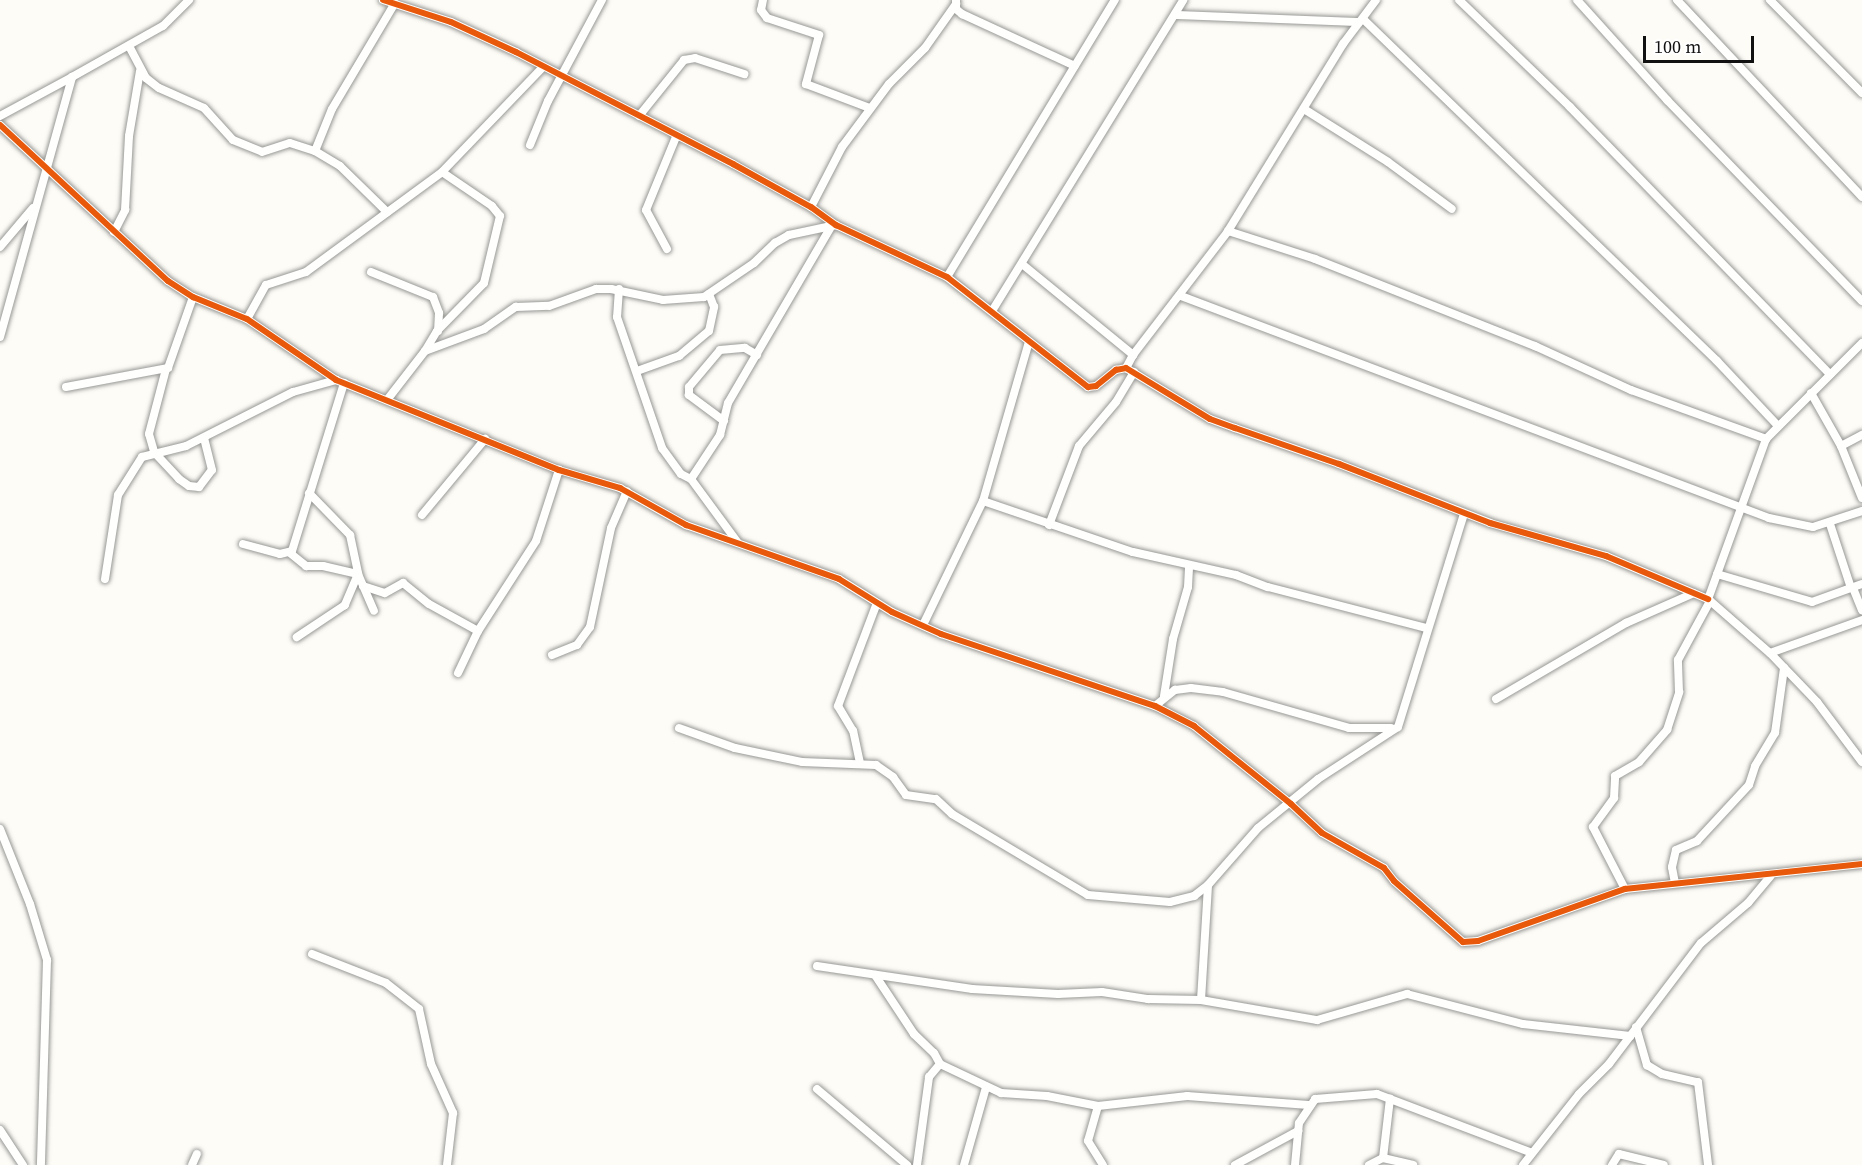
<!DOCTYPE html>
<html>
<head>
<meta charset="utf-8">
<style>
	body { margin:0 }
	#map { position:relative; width:1862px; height:1165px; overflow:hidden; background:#fdfcf7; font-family:"Source Serif 4",serif }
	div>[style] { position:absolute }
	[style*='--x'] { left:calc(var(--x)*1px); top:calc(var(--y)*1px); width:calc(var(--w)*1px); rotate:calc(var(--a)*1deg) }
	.roads { filter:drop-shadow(0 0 2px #979795) drop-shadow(0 0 2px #979795) }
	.minor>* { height:8px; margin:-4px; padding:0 4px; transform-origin:4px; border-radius:4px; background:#fffffe }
	.cycleway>* { height:6px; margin:-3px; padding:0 3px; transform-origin:3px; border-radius:3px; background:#e8590c }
	span { translate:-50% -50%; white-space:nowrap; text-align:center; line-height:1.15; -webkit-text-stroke:6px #fff; paint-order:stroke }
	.scale { position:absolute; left:1643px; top:36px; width:111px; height:27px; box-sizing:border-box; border:3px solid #111; border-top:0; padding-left:8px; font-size:18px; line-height:21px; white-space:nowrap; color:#111; -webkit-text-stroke:4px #fff; paint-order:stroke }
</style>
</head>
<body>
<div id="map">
	<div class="roads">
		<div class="minor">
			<div style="--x:383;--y:0;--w:71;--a:17.9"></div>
			<div style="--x:451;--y:22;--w:72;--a:24.8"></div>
			<div style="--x:516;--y:52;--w:244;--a:27.3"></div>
			<div style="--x:733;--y:164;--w:89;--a:28.9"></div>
			<div style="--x:811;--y:207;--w:31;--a:36"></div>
			<div style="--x:836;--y:225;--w:123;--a:25.1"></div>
			<div style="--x:947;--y:277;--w:179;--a:38"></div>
			<div style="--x:1088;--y:387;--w:8;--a:-7"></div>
			<div style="--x:1096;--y:386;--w:26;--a:-39"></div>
			<div style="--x:1116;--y:370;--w:10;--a:-11"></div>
			<div style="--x:1126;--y:368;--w:98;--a:31.3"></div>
			<div style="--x:1210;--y:419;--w:27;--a:20"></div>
			<div style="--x:1235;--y:428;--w:110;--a:19.1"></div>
			<div style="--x:1339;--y:464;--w:162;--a:21.3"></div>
			<div style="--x:1490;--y:523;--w:121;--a:15.9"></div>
			<div style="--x:1606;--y:556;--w:111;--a:22.9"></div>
			<div style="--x:763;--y:0;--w:10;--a:101"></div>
			<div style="--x:761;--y:10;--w:10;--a:53"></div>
			<div style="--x:767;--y:18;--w:55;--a:18.1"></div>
			<div style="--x:819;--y:35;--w:51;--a:104.9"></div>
			<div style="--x:806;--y:84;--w:68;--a:20.6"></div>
			<div style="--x:956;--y:0;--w:9;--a:90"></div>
			<div style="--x:956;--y:9;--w:8;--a:40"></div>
			<div style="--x:962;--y:14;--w:124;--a:24.7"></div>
			<div style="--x:1459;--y:0;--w:154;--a:43.9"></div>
			<div style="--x:1570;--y:107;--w:373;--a:45.8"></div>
			<div style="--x:1577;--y:0;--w:135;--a:48"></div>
			<div style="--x:1667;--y:100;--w:280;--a:45.9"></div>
			<div style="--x:1677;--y:0;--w:270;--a:46.8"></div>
			<div style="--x:1770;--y:0;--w:131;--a:45.3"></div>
			<div style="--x:1175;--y:15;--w:184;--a:2.2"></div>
			<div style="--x:1363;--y:19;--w:492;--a:44"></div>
			<div style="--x:1717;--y:361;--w:88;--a:46.8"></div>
			<div style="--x:129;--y:46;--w:36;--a:62"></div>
			<div style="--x:146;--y:78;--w:16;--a:38"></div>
			<div style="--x:159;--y:88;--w:49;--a:24"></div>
			<div style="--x:204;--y:108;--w:43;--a:47.8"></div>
			<div style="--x:233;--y:140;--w:31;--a:22"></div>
			<div style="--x:262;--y:152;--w:29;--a:-18"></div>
			<div style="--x:290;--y:143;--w:26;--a:18"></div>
			<div style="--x:315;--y:151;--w:29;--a:31"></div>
			<div style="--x:340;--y:166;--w:66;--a:44.4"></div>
			<div style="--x:1304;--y:109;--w:99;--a:32.2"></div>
			<div style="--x:1388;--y:162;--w:79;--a:36.3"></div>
			<div style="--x:0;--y:116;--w:82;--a:-28.4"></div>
			<div style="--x:639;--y:116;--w:72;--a:-51.2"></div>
			<div style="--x:684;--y:60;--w:11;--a:-10"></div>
			<div style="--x:695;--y:58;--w:52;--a:18.1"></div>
			<div style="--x:0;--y:125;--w:229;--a:42.9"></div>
			<div style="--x:168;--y:281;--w:30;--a:33"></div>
			<div style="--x:193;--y:297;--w:58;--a:22.2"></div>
			<div style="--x:247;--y:319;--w:108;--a:34.4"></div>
			<div style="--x:336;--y:380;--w:240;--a:22"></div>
			<div style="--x:559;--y:470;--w:64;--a:16.4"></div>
			<div style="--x:620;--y:488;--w:76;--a:29.3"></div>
			<div style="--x:686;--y:525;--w:162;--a:19.4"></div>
			<div style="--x:839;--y:579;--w:62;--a:31.9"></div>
			<div style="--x:892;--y:612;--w:54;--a:24.2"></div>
			<div style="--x:941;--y:634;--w:226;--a:18.6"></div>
			<div style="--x:1155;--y:706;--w:44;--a:27.1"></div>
			<div style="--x:1194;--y:726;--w:124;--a:38.8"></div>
			<div style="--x:1291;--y:804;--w:42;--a:43.1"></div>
			<div style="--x:1322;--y:833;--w:71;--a:29.4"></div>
			<div style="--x:1384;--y:868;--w:16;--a:52"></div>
			<div style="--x:1394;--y:881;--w:92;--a:41.5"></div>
			<div style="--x:1463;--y:942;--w:15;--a:-4"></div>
			<div style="--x:1478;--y:941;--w:156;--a:-19.5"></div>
			<div style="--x:1625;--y:889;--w:238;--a:-6"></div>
			<div style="--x:530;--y:145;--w:48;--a:-67.8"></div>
			<div style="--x:548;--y:101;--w:115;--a:-61.9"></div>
			<div style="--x:315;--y:151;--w:45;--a:-68"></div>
			<div style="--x:332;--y:109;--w:123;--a:-59.3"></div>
			<div style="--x:811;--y:207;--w:68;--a:-62.7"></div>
			<div style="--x:842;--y:147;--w:79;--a:-53.3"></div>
			<div style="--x:889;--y:84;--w:51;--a:-45"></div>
			<div style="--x:925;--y:48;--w:54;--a:-54.8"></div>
			<div style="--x:1228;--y:231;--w:91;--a:17.8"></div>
			<div style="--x:1315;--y:259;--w:237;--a:21.6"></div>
			<div style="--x:1535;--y:346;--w:106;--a:24.6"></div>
			<div style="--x:1631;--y:390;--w:144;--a:19.9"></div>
			<div style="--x:114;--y:232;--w:25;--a:-63"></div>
			<div style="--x:125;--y:210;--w:74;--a:-86.9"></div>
			<div style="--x:129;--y:136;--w:66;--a:-80.4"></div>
			<div style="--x:0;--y:247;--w:51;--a:-49.8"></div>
			<div style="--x:667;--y:249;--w:44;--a:-118.3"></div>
			<div style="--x:646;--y:210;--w:79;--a:-67.7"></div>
			<div style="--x:1022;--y:264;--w:144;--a:39.3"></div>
			<div style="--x:1133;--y:355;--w:15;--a:118"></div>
			<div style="--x:371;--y:272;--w:67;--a:22"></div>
			<div style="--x:433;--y:297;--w:17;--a:69"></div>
			<div style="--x:439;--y:313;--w:18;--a:93"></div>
			<div style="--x:947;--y:277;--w:324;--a:-58.8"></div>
			<div style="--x:619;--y:289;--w:28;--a:94"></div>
			<div style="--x:617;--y:317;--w:139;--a:71"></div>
			<div style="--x:662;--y:448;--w:32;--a:54"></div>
			<div style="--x:681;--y:474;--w:11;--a:27"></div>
			<div style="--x:691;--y:479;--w:79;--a:53.7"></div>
			<div style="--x:1181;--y:296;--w:629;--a:20.68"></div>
			<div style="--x:1769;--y:518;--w:45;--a:11.6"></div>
			<div style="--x:1813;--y:527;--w:52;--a:-18.1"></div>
			<div style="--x:992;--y:311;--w:365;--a:-58.4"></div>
			<div style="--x:247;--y:319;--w:39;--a:-61"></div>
			<div style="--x:266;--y:285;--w:42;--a:-18"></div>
			<div style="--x:306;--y:272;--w:169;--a:-36.3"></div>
			<div style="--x:442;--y:172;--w:146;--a:-46.1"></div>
			<div style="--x:0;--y:337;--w:270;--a:-74.5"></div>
			<div style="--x:72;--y:77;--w:104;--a:-29.3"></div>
			<div style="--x:163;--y:26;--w:37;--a:-45"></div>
			<div style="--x:1862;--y:343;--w:136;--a:135"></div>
			<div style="--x:1766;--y:439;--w:170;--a:109.9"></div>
			<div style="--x:1708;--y:599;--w:82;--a:41.1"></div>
			<div style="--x:1770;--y:653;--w:68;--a:46.2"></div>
			<div style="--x:1817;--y:702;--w:75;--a:53.1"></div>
			<div style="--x:425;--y:351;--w:23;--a:-59"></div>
			<div style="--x:437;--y:331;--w:67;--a:-45.6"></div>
			<div style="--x:484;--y:283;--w:69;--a:-76.6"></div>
			<div style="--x:500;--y:216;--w:13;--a:-129"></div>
			<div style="--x:492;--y:206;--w:60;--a:-145.8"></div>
			<div style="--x:1133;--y:355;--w:156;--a:-52.5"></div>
			<div style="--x:1228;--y:231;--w:220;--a:-58.4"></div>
			<div style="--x:1343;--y:44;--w:55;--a:-53.1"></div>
			<div style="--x:166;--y:369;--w:67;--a:104.7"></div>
			<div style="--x:149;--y:434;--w:19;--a:74"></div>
			<div style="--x:154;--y:452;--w:37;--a:47"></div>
			<div style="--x:179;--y:479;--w:12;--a:35"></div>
			<div style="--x:189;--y:486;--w:10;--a:6"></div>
			<div style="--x:199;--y:487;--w:21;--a:-53"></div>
			<div style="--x:212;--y:470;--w:33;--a:-104"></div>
			<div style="--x:637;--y:371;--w:45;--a:-19.7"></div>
			<div style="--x:679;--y:356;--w:39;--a:-40"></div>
			<div style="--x:709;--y:331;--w:25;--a:-78"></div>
			<div style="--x:714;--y:307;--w:14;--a:-111"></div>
			<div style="--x:66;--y:387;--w:104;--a:-10.6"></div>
			<div style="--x:168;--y:368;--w:75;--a:-70.6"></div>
			<div style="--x:1811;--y:393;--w:61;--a:60.5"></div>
			<div style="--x:1841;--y:446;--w:56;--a:68"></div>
			<div style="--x:387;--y:400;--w:62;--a:-52.2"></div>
			<div style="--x:425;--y:351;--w:63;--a:-20.4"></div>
			<div style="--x:484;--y:329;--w:39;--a:-35"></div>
			<div style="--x:516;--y:307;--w:33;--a:-2"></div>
			<div style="--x:549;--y:306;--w:50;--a:-19.9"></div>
			<div style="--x:596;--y:289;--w:15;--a:0"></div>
			<div style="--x:611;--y:289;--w:53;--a:11.9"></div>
			<div style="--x:663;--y:300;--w:41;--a:-4.2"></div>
			<div style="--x:704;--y:297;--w:60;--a:-34.2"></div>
			<div style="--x:754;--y:263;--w:29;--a:-44"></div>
			<div style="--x:775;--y:243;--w:16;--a:-30"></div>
			<div style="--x:789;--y:235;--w:48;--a:-12"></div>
			<div style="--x:724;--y:421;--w:44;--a:-143.4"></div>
			<div style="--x:689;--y:395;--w:8;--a:-90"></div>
			<div style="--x:689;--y:387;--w:48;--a:-50"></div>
			<div style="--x:720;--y:350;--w:25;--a:-5"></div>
			<div style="--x:745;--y:348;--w:14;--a:30"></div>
			<div style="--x:1841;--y:446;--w:24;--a:-28"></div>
			<div style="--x:691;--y:479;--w:53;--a:-56.6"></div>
			<div style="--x:720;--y:435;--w:33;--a:-76"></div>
			<div style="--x:728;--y:403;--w:204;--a:-59.7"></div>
			<div style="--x:309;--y:493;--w:59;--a:45.7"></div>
			<div style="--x:350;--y:535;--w:40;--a:78"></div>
			<div style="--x:358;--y:574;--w:40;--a:66.6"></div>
			<div style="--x:983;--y:501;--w:158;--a:18.8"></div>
			<div style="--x:1133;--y:552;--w:106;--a:12.6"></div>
			<div style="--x:1236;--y:575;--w:34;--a:21"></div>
			<div style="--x:1268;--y:587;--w:164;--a:14.5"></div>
			<div style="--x:422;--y:515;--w:99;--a:-50.3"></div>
			<div style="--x:1830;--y:524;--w:67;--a:71.8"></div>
			<div style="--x:1049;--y:525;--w:85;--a:-69.2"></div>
			<div style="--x:1079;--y:446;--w:57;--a:-49.9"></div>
			<div style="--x:1116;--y:402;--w:35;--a:-59"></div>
			<div style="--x:243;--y:544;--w:38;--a:15"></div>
			<div style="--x:280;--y:554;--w:12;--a:-14"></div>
			<div style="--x:292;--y:551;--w:176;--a:-72.8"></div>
			<div style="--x:290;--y:553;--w:21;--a:39"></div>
			<div style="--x:306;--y:566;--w:17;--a:0"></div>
			<div style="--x:323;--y:566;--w:36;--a:13"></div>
			<div style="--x:358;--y:574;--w:34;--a:113"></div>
			<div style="--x:345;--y:605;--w:58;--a:146.3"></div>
			<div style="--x:1717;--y:574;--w:99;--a:16.4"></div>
			<div style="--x:1812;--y:602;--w:53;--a:-19.8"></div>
			<div style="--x:105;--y:579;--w:85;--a:-81.2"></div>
			<div style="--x:118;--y:495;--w:45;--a:-57.7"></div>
			<div style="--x:142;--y:457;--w:45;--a:-14"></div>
			<div style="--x:186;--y:446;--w:120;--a:-26.8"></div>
			<div style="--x:293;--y:392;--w:45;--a:-15.6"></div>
			<div style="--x:363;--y:586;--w:23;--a:18"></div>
			<div style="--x:385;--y:593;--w:21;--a:-29"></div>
			<div style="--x:403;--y:583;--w:33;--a:39"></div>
			<div style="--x:429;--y:604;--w:56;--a:28.9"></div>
			<div style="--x:1853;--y:588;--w:24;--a:68"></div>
			<div style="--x:923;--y:625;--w:138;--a:-64.2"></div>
			<div style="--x:983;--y:501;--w:166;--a:-73.9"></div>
			<div style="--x:1770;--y:653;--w:98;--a:-19.7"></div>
			<div style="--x:552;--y:655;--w:27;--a:-22"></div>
			<div style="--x:577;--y:645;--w:22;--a:-54"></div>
			<div style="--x:590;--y:627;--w:101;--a:-78"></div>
			<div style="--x:611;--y:528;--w:40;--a:-66.6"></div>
			<div style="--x:458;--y:673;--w:47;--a:-64.5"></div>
			<div style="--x:478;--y:631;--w:107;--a:-57.2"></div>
			<div style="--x:536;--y:541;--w:75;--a:-72.1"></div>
			<div style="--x:1164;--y:696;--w:58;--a:-81"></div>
			<div style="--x:1173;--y:639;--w:54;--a:-73.9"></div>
			<div style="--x:1188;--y:587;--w:22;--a:-87"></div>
			<div style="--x:1496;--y:699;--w:151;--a:-30.3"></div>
			<div style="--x:1626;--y:623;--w:74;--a:-23.8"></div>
			<div style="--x:1155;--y:706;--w:26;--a:-39"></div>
			<div style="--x:1175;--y:690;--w:16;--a:-7"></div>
			<div style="--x:1191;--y:688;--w:32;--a:7"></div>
			<div style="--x:1223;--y:692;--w:131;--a:15.9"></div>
			<div style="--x:1349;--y:728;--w:42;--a:0"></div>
			<div style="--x:679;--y:728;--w:59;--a:19.7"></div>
			<div style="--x:735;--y:748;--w:68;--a:11.8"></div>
			<div style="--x:802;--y:762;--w:74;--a:2.3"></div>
			<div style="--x:876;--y:765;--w:21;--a:35"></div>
			<div style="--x:893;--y:777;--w:22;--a:54"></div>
			<div style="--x:906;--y:795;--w:30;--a:8"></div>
			<div style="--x:936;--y:799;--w:22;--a:43"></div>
			<div style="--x:952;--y:814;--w:158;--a:30.8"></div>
			<div style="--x:1088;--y:895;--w:82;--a:4.9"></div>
			<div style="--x:1170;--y:902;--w:25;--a:-14"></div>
			<div style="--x:1194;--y:896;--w:18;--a:-38"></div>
			<div style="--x:860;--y:763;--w:33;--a:-102"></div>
			<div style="--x:853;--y:731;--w:29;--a:-121"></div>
			<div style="--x:838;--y:706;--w:110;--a:-69.3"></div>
			<div style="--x:0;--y:829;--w:81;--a:68.2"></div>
			<div style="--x:30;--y:904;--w:59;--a:73.1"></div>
			<div style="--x:47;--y:960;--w:205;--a:91.7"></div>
			<div style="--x:1675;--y:883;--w:16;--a:-101"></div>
			<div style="--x:1672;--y:867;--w:17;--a:-77"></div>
			<div style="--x:1676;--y:850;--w:23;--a:-23"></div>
			<div style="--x:1697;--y:841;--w:76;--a:-47.1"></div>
			<div style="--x:1749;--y:785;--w:20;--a:-72"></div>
			<div style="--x:1755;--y:766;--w:39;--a:-59"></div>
			<div style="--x:1775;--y:733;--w:66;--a:-82.1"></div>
			<div style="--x:1625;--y:889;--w:70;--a:-117.3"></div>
			<div style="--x:1593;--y:827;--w:36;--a:-54"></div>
			<div style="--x:1614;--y:798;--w:22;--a:-87"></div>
			<div style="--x:1615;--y:776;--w:28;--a:-30"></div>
			<div style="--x:1639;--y:762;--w:43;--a:-48.8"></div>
			<div style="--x:1667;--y:730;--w:40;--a:-72"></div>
			<div style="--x:1679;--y:692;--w:32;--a:-92"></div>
			<div style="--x:1678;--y:660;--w:67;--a:-61.5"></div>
			<div style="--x:312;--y:954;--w:79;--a:21.4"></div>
			<div style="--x:386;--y:983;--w:42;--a:38.2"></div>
			<div style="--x:419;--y:1009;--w:56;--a:77.7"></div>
			<div style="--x:431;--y:1064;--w:54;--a:65.8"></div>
			<div style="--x:453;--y:1113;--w:52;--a:96.6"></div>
			<div style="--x:817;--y:966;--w:157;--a:8.4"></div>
			<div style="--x:972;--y:989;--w:86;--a:3.3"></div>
			<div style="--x:1058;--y:994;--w:44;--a:-2.6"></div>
			<div style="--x:1102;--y:992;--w:47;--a:8.7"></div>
			<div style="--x:1148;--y:999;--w:53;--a:1.1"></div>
			<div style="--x:1201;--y:1000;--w:118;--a:9.8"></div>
			<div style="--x:1317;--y:1020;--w:94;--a:-16.1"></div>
			<div style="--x:1407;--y:994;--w:120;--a:14.5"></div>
			<div style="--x:1523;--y:1024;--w:108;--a:6.4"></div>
			<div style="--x:875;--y:975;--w:71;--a:56.5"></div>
			<div style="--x:914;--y:1034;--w:28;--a:44"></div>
			<div style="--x:934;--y:1053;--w:13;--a:61"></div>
			<div style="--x:1201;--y:1000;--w:115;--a:-86.5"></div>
			<div style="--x:1208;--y:885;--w:76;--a:-48.7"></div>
			<div style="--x:1258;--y:828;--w:77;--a:-39.2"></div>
			<div style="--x:1318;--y:779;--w:95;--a:-33"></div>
			<div style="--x:1398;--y:727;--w:223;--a:-72.8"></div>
			<div style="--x:1636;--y:1027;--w:40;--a:74"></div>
			<div style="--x:1647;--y:1065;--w:17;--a:31"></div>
			<div style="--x:1662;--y:1074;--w:37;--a:13"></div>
			<div style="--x:1698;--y:1082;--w:84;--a:83.1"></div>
			<div style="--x:817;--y:1089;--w:118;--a:40.2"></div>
			<div style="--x:1098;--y:1106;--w:36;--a:106"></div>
			<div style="--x:1088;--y:1141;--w:28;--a:58"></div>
			<div style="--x:0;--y:1130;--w:42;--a:56.7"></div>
			<div style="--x:1383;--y:1158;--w:60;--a:-83.3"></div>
			<div style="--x:192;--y:1165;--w:12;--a:-66"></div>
			<div style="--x:917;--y:1165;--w:89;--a:-82.2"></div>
			<div style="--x:929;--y:1077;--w:17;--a:-50"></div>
			<div style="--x:940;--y:1064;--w:68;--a:25.4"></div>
			<div style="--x:1001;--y:1093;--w:46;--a:3.7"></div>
			<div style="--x:1047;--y:1096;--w:52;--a:11.1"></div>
			<div style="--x:1098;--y:1106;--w:90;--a:-6.4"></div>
			<div style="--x:1187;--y:1096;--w:122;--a:4.2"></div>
			<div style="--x:964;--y:1165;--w:81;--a:-74.2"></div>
			<div style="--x:1235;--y:1165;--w:72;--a:-28.4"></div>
			<div style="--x:1295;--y:1165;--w:42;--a:-84.6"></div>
			<div style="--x:1299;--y:1123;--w:29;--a:-56"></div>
			<div style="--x:1315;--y:1099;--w:62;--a:-4.6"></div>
			<div style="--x:1377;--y:1094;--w:164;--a:20.8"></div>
			<div style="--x:1369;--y:1165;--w:16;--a:-27"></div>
			<div style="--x:1383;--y:1158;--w:31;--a:13"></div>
			<div style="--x:1523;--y:1165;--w:90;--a:-51.7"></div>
			<div style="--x:1579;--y:1094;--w:42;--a:-45"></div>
			<div style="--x:1609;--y:1064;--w:152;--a:-52.8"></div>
			<div style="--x:1701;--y:943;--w:62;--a:-40.4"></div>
			<div style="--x:1748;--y:903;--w:35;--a:-50"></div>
			<div style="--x:1612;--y:1165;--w:13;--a:-58"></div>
			<div style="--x:1619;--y:1154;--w:46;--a:13.7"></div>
		</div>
	</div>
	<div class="cycleway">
		<div style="--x:383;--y:0;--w:71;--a:17.9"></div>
		<div style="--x:451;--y:22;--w:72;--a:24.8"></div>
		<div style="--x:516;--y:52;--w:244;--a:27.3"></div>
		<div style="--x:733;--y:164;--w:89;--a:28.9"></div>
		<div style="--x:811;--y:207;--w:31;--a:36"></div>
		<div style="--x:836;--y:225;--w:123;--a:25.1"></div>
		<div style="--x:947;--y:277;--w:179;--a:38"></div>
		<div style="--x:1088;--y:387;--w:8;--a:-7"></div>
		<div style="--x:1096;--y:386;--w:26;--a:-39"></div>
		<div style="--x:1116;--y:370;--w:10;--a:-11"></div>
		<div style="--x:1126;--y:368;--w:98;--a:31.3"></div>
		<div style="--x:1210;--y:419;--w:27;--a:20"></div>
		<div style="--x:1235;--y:428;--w:110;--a:19.1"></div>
		<div style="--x:1339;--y:464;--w:162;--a:21.3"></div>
		<div style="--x:1490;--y:523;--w:121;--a:15.9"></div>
		<div style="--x:1606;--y:556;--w:111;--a:22.9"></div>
		<div style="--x:0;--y:125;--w:229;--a:42.9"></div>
		<div style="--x:168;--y:281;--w:30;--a:33"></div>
		<div style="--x:193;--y:297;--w:58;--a:22.2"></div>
		<div style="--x:247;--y:319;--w:108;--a:34.4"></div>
		<div style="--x:336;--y:380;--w:240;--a:22"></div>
		<div style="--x:559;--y:470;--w:64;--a:16.4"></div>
		<div style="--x:620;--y:488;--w:76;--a:29.3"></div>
		<div style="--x:686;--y:525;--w:162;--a:19.4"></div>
		<div style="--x:839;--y:579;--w:62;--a:31.9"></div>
		<div style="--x:892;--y:612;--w:54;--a:24.2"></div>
		<div style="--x:941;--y:634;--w:226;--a:18.6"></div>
		<div style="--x:1155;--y:706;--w:44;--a:27.1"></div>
		<div style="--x:1194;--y:726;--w:124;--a:38.8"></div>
		<div style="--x:1291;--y:804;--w:42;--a:43.1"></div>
		<div style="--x:1322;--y:833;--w:71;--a:29.4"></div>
		<div style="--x:1384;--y:868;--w:16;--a:52"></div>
		<div style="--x:1394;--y:881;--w:92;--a:41.5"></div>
		<div style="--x:1463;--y:942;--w:15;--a:-4"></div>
		<div style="--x:1478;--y:941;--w:156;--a:-19.5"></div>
		<div style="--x:1625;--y:889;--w:238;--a:-6"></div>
	</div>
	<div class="scale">100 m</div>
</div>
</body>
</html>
